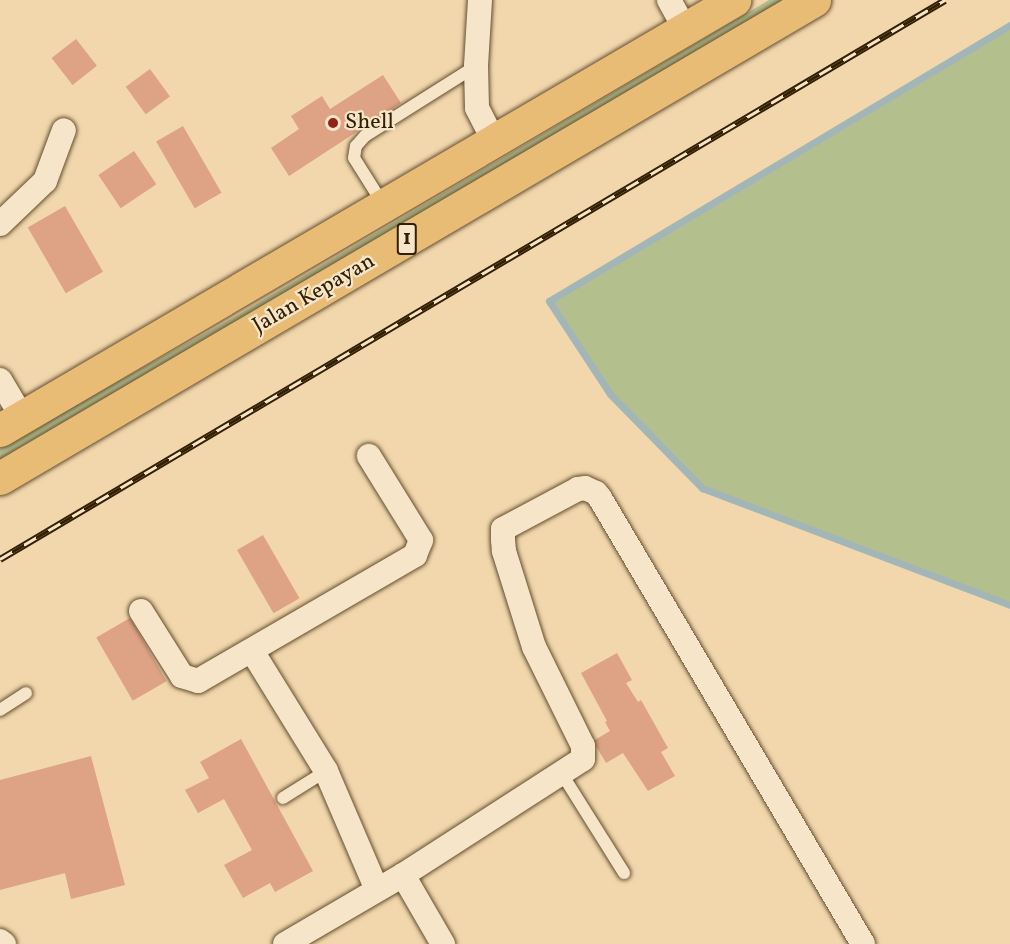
<!DOCTYPE html>
<html>
<head>
<meta charset="utf-8">
<style>
	body { margin:0 }
	#map { position:relative; width:1010px; height:944px; overflow:hidden; background:#f2d7ad; font-family:Vollkorn,serif }
	div>[style] { position:absolute }
	[style*='--x'] { left:calc(var(--x)*1px); top:calc(var(--y)*1px); width:calc(var(--w)*1px); rotate:calc(var(--a)*1deg) }
	.green>* { inset:0; background:#b4bf8e }
	.stream>* { height:7px; margin:-3.5px; padding:0 3.5px; transform-origin:3.5px; border-radius:3.5px; background:#a2b6b7 }
	.building>* { inset:0; background:#dda384; transform-origin:0 0 }
	.roads { filter:drop-shadow(0 0 2px #634e2e) drop-shadow(0 0 2px #634e2e) }
	.lane>* { height:12px; margin:-6px; padding:0 6px; transform-origin:6px; border-radius:6px; background:#f7e5ca }
	.street>* { height:24px; margin:-12px; padding:0 12px; transform-origin:12px; border-radius:12px; background:#f7e5ca }
	.highway>* { height:33px; margin:-16.5px; padding:0 16.5px; transform-origin:16.5px; border-radius:16.5px; background:#e9bc76 }
	.rail>* { height:7px; margin-top:-3.5px; transform-origin:0; background:repeating-linear-gradient(90deg,#f7e5ca 0 14px,#332003 0 28px); box-sizing:border-box; border-block:2px solid #332003 }
	.dots>* { width:16px; height:16px; translate:-50% -50%; box-sizing:border-box; border:3px solid #f7e5ca; border-radius:50% }
	span { translate:-50% -50%; white-space:nowrap; text-align:center; line-height:1.15; -webkit-text-stroke:4.5px #f7e5ca; paint-order:stroke }
	.shield-label span { padding:2px 4px; background:#f7e5ca; border:2px solid; border-radius:4px; -webkit-text-stroke-width:0 }
	.shield-label { font-size:21px; color:#332003; font-weight:700 }
	.poi-label { font-size:22px; color:#332003 }
	.left { translate:0 -50%; text-align:left }
	.street-label { font-size:22px; color:#332003 }
</style>
</head>
<body>
<div id="map">
	<div class="green">
		<div style="clip-path:polygon(769px 0,783px 0,0 462px,0 449px,35px 427px,231px 319px)"></div>
		<div style="clip-path:polygon(1010px 25px,1010px 605px,702px 488px,610px 394px,549px 301px)"></div>
	</div>
	<div class="stream">
		<div style="--x:1010;--y:25;--w:537;--a:149.09"></div>
		<div style="--x:549;--y:301;--w:111;--a:56.7"></div>
		<div style="--x:610;--y:394;--w:132;--a:45.6"></div>
		<div style="--x:702;--y:488;--w:329;--a:20.8"></div>
	</div>
	<div class="building">
		<div style="left:76px;top:39px;width:34px;height:31px;rotate:52deg"></div>
		<div style="left:150px;top:69px;width:34px;height:30px;rotate:54deg"></div>
		<div style="clip-path:polygon(383px 75px,401px 103px,289px 176px,271px 148px,299px 129px,291px 116px,322px 96px,330px 109px)"></div>
		<div style="left:183px;top:126px;width:77px;height:31px;rotate:60deg"></div>
		<div style="left:134px;top:151px;width:40px;height:43px;rotate:56deg"></div>
		<div style="left:65px;top:206px;width:76px;height:43px;rotate:60deg"></div>
		<div style="left:263px;top:535px;width:73px;height:30px;rotate:60deg"></div>
		<div style="left:130px;top:618px;width:73px;height:39px;rotate:60deg"></div>
		<div style="clip-path:polygon(617px 653px,632px 680px,626px 683px,638px 702px,641px 700px,668px 748px,661px 752px,675px 776px,648px 791px,623px 753px,606px 763px,593px 741px,610px 731px,605px 722px,607px 721px,581px 673px)"></div>
		<div style="clip-path:polygon(241px 739px,313px 871px,275px 892px,270px 883px,243px 898px,224px 865px,252px 850px,224px 799px,198px 813px,185px 790px,209px 778px,200px 762px)"></div>
		<div style="clip-path:polygon(91px 756px,125px 885px,71px 899px,65px 873px,0 890px,0 780px)"></div>
	</div>
	<div class="roads">
		<div class="lane">
			<div style="--x:383;--y:204;--w:54;--a:-122.2"></div>
			<div style="--x:354;--y:158;--w:12;--a:-81"></div>
			<div style="--x:356;--y:146;--w:13;--a:-48"></div>
			<div style="--x:365;--y:136;--w:131;--a:-32.2"></div>
			<div style="--x:0;--y:710;--w:31;--a:-33"></div>
			<div style="--x:562;--y:774;--w:117;--a:57.9"></div>
			<div style="--x:283;--y:798;--w:51;--a:-32.1"></div>
		</div>
		<div class="street">
			<div style="--x:480;--y:0;--w:66;--a:93.5"></div>
			<div style="--x:476;--y:66;--w:42;--a:88.6"></div>
			<div style="--x:477;--y:108;--w:38;--a:63"></div>
			<div style="--x:669;--y:0;--w:33;--a:61"></div>
			<div style="--x:0;--y:224;--w:62;--a:-43.7"></div>
			<div style="--x:45;--y:181;--w:54;--a:-69.6"></div>
			<div style="--x:0;--y:380;--w:43;--a:59.3"></div>
			<div style="--x:141;--y:611;--w:77;--a:57.8"></div>
			<div style="--x:182;--y:676;--w:17;--a:17"></div>
			<div style="--x:198;--y:681;--w:251;--a:-30.1"></div>
			<div style="--x:415;--y:555;--w:16;--a:-68"></div>
			<div style="--x:421;--y:540;--w:99;--a:-121.8"></div>
			<div style="--x:252;--y:651;--w:141;--a:58.3"></div>
			<div style="--x:326;--y:771;--w:129;--a:66.8"></div>
			<div style="--x:403;--y:875;--w:80;--a:59.9"></div>
			<div style="--x:0;--y:941;--w:5;--a:37"></div>
			<div style="--x:285;--y:944;--w:137;--a:-30.3"></div>
			<div style="--x:403;--y:875;--w:214;--a:-32.8"></div>
			<div style="--x:583;--y:759;--w:13;--a:-90"></div>
			<div style="--x:583;--y:746;--w:110;--a:-116.3"></div>
			<div style="--x:534;--y:647;--w:101;--a:-107.4"></div>
			<div style="--x:504;--y:551;--w:11;--a:-95"></div>
			<div style="--x:503;--y:540;--w:11;--a:-90"></div>
			<div style="--x:503;--y:529;--w:85;--a:-28.1"></div>
			<div style="--x:578;--y:489;--w:7;--a:-8"></div>
			<div style="--x:585;--y:488;--w:12;--a:24"></div>
			<div style="--x:596;--y:493;--w:6;--a:51"></div>
			<div style="--x:600;--y:498;--w:518;--a:59.47"></div>
		</div>
		<div class="highway">
			<div style="--x:0;--y:430;--w:851;--a:-30.36"></div>
			<div style="--x:0;--y:478;--w:944;--a:-30.42"></div>
		</div>
	</div>
	<div class="rail">
		<div style="--x:0;--y:559;--w:1098;--a:-30.61"></div>
	</div>
	<div class="dots">
		<div style="left:333px;top:123px;background:#8f2418"></div>
	</div>
	<div class="shield-label">
		<span style="left:407px;top:239px">1</span>
	</div>
	<div class="poi-label">
		<span class="left" style="left:345px;top:123px">Shell</span>
	</div>
	<div class="street-label">
		<span style="left:314px;top:294px;rotate:-30deg">Jalan Kepayan</span>
	</div>
</div>
</body>
</html>
